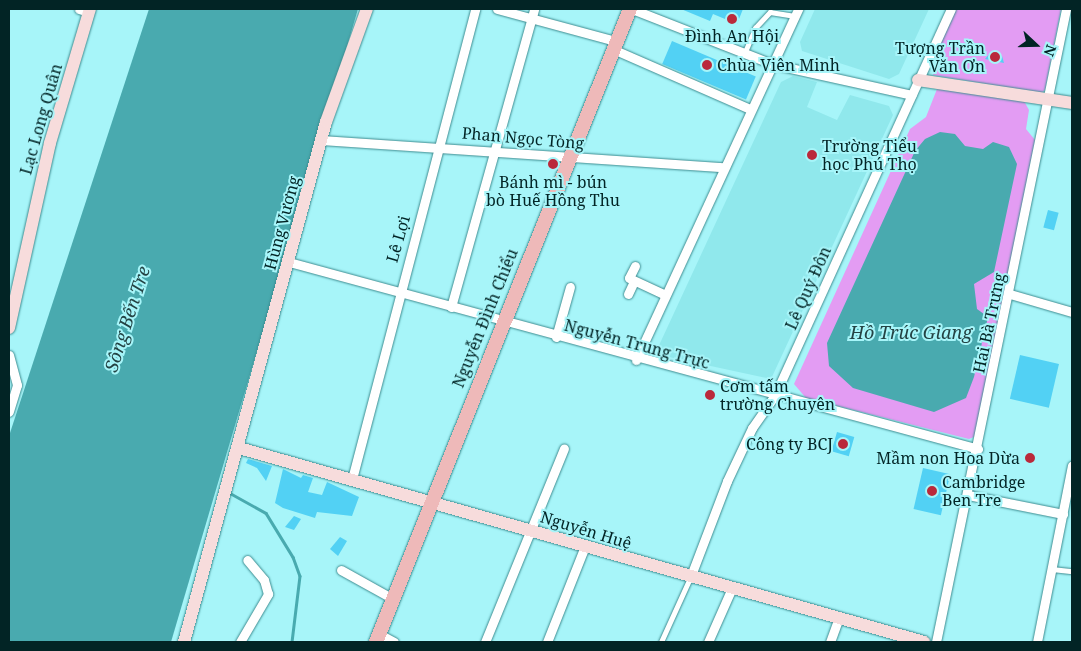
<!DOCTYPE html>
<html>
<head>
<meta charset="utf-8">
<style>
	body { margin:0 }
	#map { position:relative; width:1081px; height:651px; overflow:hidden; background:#a7f5f9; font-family:"Noto Serif",serif }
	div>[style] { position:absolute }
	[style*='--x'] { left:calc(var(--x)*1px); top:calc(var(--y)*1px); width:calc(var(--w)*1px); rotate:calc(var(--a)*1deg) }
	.built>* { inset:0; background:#90e8ec }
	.green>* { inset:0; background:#e39cf3 }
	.water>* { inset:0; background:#49aaaf }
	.stream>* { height:2.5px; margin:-1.25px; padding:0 1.25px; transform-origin:1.25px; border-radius:1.25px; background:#49aaaf }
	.building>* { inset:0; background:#52d1f4; transform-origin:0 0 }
	.roads { filter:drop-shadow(0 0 1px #3e8c90) drop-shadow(0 0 1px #3e8c90) }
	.lane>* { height:4.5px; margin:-2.25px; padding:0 2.25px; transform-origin:2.25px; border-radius:2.25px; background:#fff }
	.street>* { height:9px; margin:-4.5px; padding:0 4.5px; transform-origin:4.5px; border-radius:4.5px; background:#fff }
	.secondary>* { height:12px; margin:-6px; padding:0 6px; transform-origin:6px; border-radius:6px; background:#f7dcdc }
	.primary>* { height:14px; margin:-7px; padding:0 7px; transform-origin:7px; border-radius:7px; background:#eeb9b9 }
	.dots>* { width:14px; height:14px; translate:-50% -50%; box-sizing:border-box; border:2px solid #a7f5f9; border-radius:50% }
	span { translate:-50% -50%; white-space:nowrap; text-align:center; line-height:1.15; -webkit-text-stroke:4px #a7f5f9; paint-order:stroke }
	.poi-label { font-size:16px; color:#022425 }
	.right { translate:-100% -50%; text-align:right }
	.left { translate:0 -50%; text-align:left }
	.street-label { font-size:16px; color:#022425 }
	.water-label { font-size:18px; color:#244344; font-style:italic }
	.frame { position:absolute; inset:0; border:10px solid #022425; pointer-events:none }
	.north { position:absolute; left:1011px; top:20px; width:50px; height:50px; -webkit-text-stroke:4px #a7f5f9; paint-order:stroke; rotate:111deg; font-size:14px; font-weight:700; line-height:20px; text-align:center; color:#022425 }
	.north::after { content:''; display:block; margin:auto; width:18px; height:22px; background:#022425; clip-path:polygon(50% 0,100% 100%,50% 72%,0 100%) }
</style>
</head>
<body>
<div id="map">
	<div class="built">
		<div style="clip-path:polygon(815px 9px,929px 9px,899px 74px,889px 79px,802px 51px,800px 42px)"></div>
		<div style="clip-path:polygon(793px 76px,817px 82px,807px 107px,837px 120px,850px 95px,889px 106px,893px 115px,771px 379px,655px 354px,781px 82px)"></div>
	</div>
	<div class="green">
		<div style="clip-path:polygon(956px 9px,1061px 9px,1045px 90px,1041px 93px,933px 75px,933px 58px)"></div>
		<div style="clip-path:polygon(937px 89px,1024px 101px,1029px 110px,1026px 129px,1035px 140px,976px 436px,969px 439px,806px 398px,794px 384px,910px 129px,926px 117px)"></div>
	</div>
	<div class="water">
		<div style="clip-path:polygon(149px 9px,358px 9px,171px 642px,9px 642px,9px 436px)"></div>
		<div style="clip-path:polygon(940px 132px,955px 134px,965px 146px,983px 149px,993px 142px,1009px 147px,1017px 164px,994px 272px,974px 284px,977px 309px,988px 317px,974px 377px,966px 398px,934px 412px,853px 388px,829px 366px,827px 343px,915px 151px,925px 139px)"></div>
	</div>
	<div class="stream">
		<div style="--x:230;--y:493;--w:41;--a:29.1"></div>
		<div style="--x:266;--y:513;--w:52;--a:58.5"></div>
		<div style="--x:293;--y:557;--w:20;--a:70"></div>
		<div style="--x:300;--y:576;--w:66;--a:96.9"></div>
	</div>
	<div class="building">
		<div style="clip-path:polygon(681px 9px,743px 9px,737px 24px,713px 14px,710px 21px)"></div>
		<div style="left:672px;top:41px;width:91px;height:25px;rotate:23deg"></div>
		<div style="clip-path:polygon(991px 52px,1002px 56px,1004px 63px,985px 59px)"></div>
		<div style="left:1048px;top:210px;width:11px;height:18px;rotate:15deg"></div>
		<div style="left:1020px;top:355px;width:40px;height:45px;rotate:13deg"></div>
		<div style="left:837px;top:432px;width:18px;height:20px;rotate:16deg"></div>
		<div style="clip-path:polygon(248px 459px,272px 466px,266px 481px,257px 468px,246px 463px)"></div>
		<div style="left:923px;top:468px;width:28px;height:42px;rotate:13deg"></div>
		<div style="clip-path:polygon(283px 469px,301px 478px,303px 475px,313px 478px,308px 492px,322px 495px,327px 482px,359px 497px,352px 516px,317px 512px,315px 518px,283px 508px,275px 503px)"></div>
		<div style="clip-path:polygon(294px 516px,301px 519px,294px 530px,285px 527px)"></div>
		<div style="clip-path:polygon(340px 537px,347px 541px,338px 556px,330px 549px)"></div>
	</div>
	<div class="roads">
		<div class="lane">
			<div style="--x:745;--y:52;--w:26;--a:-67"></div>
			<div style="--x:755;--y:28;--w:22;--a:-47"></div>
			<div style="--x:770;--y:12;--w:25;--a:9"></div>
			<div style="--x:1052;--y:569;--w:20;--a:6"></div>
			<div style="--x:661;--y:642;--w:70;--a:-65.6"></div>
		</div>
		<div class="street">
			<div style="--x:79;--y:9;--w:10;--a:17"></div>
			<div style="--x:497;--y:9;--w:126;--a:15.1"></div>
			<div style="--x:632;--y:9;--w:150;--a:21.4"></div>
			<div style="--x:772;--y:64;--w:143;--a:12.5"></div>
			<div style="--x:615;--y:50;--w:147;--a:23.6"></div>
			<div style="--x:322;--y:140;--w:401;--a:3.9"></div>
			<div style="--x:289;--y:262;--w:714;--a:15.18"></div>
			<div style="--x:635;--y:266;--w:13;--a:117"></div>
			<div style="--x:629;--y:278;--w:40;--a:25"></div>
			<div style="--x:628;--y:294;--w:14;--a:-65"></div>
			<div style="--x:1010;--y:294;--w:65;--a:16.2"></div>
			<div style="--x:451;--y:307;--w:309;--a:-74.4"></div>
			<div style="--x:556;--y:337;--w:52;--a:-74.4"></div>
			<div style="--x:9;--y:355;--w:31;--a:75"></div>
			<div style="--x:17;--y:385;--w:28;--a:107"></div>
			<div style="--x:636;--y:360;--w:387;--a:-65.2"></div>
			<div style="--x:352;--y:479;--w:486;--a:-75.3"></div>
			<div style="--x:968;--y:495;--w:97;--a:11.3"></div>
			<div style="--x:341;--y:570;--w:60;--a:29.1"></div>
			<div style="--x:690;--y:578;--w:104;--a:-69.1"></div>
			<div style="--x:727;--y:481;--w:59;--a:-64.7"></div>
			<div style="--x:752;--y:428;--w:38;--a:-55"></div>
			<div style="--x:774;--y:397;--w:426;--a:-65.5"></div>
			<div style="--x:379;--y:634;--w:17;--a:28"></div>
			<div style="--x:240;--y:642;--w:56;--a:-59.7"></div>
			<div style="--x:268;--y:594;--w:15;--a:-106"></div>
			<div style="--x:264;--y:580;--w:26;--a:-130"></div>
			<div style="--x:485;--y:642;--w:209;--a:-67.8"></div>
			<div style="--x:547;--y:642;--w:103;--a:-68.4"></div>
			<div style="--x:708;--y:642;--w:57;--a:-66.1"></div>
			<div style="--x:830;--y:642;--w:27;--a:-70"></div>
			<div style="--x:936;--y:642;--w:646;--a:-78.39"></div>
			<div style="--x:1037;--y:642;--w:180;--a:-78.8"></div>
		</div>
		<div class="secondary">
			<div style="--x:918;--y:80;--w:156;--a:8.5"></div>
			<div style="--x:9;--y:328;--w:189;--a:-77.5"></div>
			<div style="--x:50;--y:143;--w:140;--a:-73.4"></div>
			<div style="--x:239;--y:448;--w:712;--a:15.81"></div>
			<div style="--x:184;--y:642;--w:539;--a:-74.73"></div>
			<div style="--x:326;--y:122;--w:120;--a:-70.1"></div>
		</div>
		<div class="primary">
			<div style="--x:376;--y:642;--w:682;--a:-68.14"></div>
		</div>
	</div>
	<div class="dots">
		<div style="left:732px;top:19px;background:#ba293b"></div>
		<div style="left:995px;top:57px;background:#ba293b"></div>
		<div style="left:707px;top:65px;background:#ba293b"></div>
		<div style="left:812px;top:155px;background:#ba293b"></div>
		<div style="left:553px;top:164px;background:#ba293b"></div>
		<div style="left:710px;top:395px;background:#ba293b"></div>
		<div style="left:843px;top:444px;background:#ba293b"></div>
		<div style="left:1030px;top:458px;background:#ba293b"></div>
		<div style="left:932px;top:491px;background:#ba293b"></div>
	</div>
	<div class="poi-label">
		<span style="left:732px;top:36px">Đình An Hội</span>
		<span class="right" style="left:985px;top:57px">Tượng Trần<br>Văn Ơn</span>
		<span class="left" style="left:717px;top:65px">Chùa Viên Minh</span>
		<span class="left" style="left:822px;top:155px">Trường Tiểu<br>học Phú Thọ</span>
		<span style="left:553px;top:191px">Bánh mì - bún<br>bò Huế Hồng Thu</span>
		<span class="left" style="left:720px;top:395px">Cơm tấm<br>trường Chuyên</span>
		<span class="right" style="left:833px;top:444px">Công ty BCJ</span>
		<span class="right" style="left:1020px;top:458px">Mầm non Hoa Dừa</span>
		<span class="left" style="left:942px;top:491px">Cambridge<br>Ben Tre</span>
	</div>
	<div class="street-label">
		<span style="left:41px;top:119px;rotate:-74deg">Lạc Long Quân</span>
		<span style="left:523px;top:138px;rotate:5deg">Phan Ngọc Tòng</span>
		<span style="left:282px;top:223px;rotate:-75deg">Hùng Vương</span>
		<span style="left:398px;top:239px;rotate:-74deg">Lê Lợi</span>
		<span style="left:808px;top:288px;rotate:-66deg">Lê Quý Đôn</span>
		<span style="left:485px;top:318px;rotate:-68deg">Nguyễn Đình Chiểu</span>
		<span style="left:989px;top:323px;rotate:-78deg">Hai Bà Trưng</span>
		<span style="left:637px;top:344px;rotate:15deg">Nguyễn Trung Trực</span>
		<span style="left:586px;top:530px;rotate:17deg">Nguyễn Huệ</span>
	</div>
	<div class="water-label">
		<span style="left:127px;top:319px;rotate:-72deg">Sông Bến Tre</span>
		<span style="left:911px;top:332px">Hồ Trúc Giang</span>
	</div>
	<div class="frame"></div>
	<div class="north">N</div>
</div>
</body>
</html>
